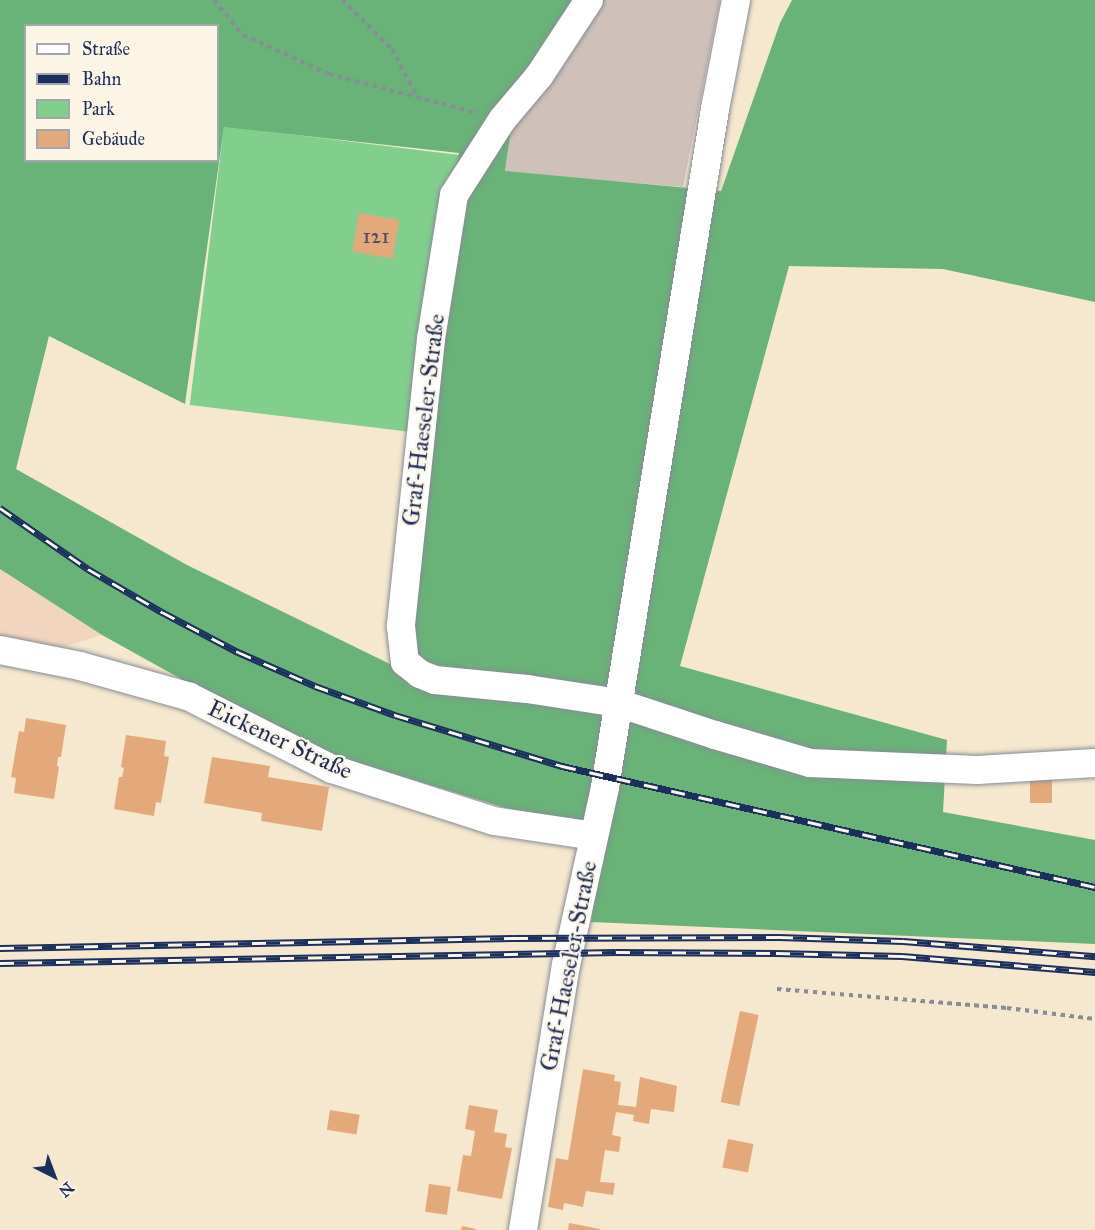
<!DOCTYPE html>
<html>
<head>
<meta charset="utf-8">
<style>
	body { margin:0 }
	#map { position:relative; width:1095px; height:1230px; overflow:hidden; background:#f5e8ce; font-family:"IM FELL Great Primer",serif }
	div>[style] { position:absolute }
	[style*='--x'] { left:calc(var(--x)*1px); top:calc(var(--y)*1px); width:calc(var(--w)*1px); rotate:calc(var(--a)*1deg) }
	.built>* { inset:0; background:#f2d5be }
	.industrial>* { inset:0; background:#cfc1ba }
	.green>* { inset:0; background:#82cf8d; transform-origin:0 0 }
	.forest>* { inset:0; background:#69b278 }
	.building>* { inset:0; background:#e3a97a; transform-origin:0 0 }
	.path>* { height:4px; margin-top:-2px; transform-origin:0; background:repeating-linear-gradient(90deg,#888c96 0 4.5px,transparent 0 9px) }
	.roads { filter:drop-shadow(0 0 2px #888c96) drop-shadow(0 0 2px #888c96) }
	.minor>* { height:28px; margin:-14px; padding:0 14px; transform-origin:14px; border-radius:14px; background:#fff }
	.rail>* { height:7px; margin-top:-3.5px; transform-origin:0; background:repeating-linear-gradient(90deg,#fcf5e5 0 14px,#1b2f5e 0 28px); box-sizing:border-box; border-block:2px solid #1b2f5e }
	span { translate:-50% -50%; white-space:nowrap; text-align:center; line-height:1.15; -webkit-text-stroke:4.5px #fcf5e5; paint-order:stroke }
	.number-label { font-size:21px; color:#4d4e65 }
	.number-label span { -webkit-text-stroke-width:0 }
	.street-label { font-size:24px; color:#1b2f5e }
	.legend { position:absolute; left:24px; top:24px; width:195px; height:138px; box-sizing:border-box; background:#fcf5e5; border:2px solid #a2a6af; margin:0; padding:8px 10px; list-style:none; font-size:18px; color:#1b2f5e }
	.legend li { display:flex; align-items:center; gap:12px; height:30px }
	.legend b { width:30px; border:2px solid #a2a6af }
	.north { position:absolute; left:24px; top:1146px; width:60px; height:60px; -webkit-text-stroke:4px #fcf5e5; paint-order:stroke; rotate:138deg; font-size:16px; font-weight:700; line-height:24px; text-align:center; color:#1b2f5e }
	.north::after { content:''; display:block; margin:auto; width:21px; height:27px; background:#1b2f5e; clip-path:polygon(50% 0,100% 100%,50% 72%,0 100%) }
</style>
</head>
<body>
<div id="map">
	<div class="built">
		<div style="clip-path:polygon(0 569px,102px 635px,5px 665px,0 664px)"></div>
	</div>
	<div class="industrial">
		<div style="clip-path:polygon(605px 0,720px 0,683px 187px,505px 172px,511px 130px)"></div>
	</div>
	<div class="green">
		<div style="left:224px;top:126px;width:237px;height:281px;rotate:7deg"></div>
	</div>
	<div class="forest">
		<div style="clip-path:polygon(evenodd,0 0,605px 0,511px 130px,505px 171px,721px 191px,780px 23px,792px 0,1095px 0,1095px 302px,943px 269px,789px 266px,680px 666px,947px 740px,943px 812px,1095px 840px,1095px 944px,591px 922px,602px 826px,506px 808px,302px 746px,102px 635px,0 569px,0 0,26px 26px,218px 26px,218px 160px,26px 160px,26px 26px,0 0,224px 127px,459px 153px,422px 380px,390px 664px,187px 565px,16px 469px,49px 336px,185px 404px,224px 127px)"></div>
	</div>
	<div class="building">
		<div style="left:359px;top:213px;width:41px;height:39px;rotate:10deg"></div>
		<div style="clip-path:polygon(26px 718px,66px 725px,61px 757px,58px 757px,57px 766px,59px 767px,54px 799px,14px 793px,16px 778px,11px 777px,19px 731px,24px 732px)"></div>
		<div style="clip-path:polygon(126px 735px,166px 741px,164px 756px,169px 757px,161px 803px,156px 802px,154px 816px,114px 809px,119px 777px,122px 777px,124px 768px,121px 767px)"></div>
		<div style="clip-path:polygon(212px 757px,270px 766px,268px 777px,329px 787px,322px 831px,261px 821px,262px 813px,204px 803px)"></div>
		<div style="left:1030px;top:779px;width:22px;height:24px"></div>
		<div style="left:740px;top:1011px;width:19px;height:93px;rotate:12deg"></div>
		<div style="clip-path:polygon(583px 1069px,615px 1075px,614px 1081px,621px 1082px,618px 1105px,636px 1107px,640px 1077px,677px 1086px,674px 1112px,651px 1109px,649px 1124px,633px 1121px,634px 1115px,616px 1112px,612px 1135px,621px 1137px,619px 1152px,605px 1150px,600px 1182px,615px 1183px,613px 1195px,586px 1191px,583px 1207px,564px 1203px,563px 1210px,548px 1207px,556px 1158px,568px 1160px)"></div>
		<div style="clip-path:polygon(469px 1105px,498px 1110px,494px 1132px,507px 1134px,505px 1147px,512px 1148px,502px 1199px,457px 1191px,463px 1155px,471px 1156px,475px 1131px,465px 1129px)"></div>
		<div style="left:330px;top:1110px;width:30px;height:20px;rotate:9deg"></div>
		<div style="left:728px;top:1139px;width:26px;height:29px;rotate:11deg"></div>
		<div style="left:429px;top:1184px;width:22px;height:28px;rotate:8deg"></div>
		<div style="clip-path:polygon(569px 1223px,600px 1229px,600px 1230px,568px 1230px)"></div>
		<div style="clip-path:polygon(462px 1226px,476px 1229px,476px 1230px,461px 1230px)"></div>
	</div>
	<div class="path">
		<div style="--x:214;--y:0;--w:45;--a:50.4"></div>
		<div style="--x:243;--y:35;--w:94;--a:24.4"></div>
		<div style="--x:329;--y:74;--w:154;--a:14.7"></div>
		<div style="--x:342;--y:0;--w:70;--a:44.4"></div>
		<div style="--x:392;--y:49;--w:52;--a:62.4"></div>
		<div style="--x:777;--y:989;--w:231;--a:4.7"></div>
		<div style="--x:1007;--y:1008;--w:89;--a:7.1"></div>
	</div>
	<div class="roads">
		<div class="minor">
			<div style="--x:589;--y:0;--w:91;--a:123.3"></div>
			<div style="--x:539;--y:76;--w:57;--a:130.1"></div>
			<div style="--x:502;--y:120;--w:89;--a:122.6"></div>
			<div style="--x:454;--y:195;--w:146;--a:99.1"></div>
			<div style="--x:431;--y:339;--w:289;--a:96"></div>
			<div style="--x:401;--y:626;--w:36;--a:84"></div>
			<div style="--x:405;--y:662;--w:19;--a:39"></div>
			<div style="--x:420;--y:674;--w:16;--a:22"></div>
			<div style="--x:435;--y:680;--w:92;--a:5.6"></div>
			<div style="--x:527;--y:689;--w:92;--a:8.7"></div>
			<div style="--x:618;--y:703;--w:102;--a:18.3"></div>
			<div style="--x:715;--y:735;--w:99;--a:16.4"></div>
			<div style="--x:810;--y:763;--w:167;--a:2.4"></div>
			<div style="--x:977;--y:770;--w:118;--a:-3.4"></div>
			<div style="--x:0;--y:650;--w:82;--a:11.3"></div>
			<div style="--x:80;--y:666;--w:114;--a:15.7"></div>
			<div style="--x:190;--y:697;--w:159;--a:26.9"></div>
			<div style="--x:332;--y:769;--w:170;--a:17.8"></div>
			<div style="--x:494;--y:821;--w:101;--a:8.5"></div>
			<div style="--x:523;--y:1230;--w:268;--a:-80.8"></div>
			<div style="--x:566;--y:965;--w:182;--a:-77.6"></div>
			<div style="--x:605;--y:787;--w:687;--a:-80.78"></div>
			<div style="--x:715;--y:109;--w:111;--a:-79.1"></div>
		</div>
	</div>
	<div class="rail">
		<div style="--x:0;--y:508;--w:107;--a:34.7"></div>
		<div style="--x:88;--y:569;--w:86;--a:30.2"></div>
		<div style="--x:162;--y:612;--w:86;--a:27.8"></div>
		<div style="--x:238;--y:652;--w:84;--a:23.8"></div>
		<div style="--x:315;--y:686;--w:85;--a:19.9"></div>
		<div style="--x:395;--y:715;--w:175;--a:17"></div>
		<div style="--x:562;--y:766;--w:547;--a:12.79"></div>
		<div style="--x:0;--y:948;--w:514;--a:-1.11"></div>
		<div style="--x:514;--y:938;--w:265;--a:-0.2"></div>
		<div style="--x:779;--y:937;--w:124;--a:1.8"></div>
		<div style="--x:903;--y:941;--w:193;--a:4.5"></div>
		<div style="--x:0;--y:963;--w:616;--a:-1.02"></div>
		<div style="--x:616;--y:952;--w:160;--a:0.4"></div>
		<div style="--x:776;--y:953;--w:126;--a:1.4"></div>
		<div style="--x:902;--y:956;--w:194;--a:4.7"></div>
	</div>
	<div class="number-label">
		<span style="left:376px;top:236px">121</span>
	</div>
	<div class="street-label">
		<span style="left:424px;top:420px;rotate:-83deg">Graf-Haeseler-Straße</span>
		<span style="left:280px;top:740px;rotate:25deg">Eickener Straße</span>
		<span style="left:569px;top:966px;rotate:-79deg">Graf-Haeseler-Straße</span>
	</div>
	<ul class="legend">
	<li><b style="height:8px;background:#fff"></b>Straße</li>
	<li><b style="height:8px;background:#1b2f5e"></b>Bahn</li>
	<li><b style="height:16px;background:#82cf8d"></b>Park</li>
	<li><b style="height:16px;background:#e3a97a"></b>Gebäude</li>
	</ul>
	<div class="north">N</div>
</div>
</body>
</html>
